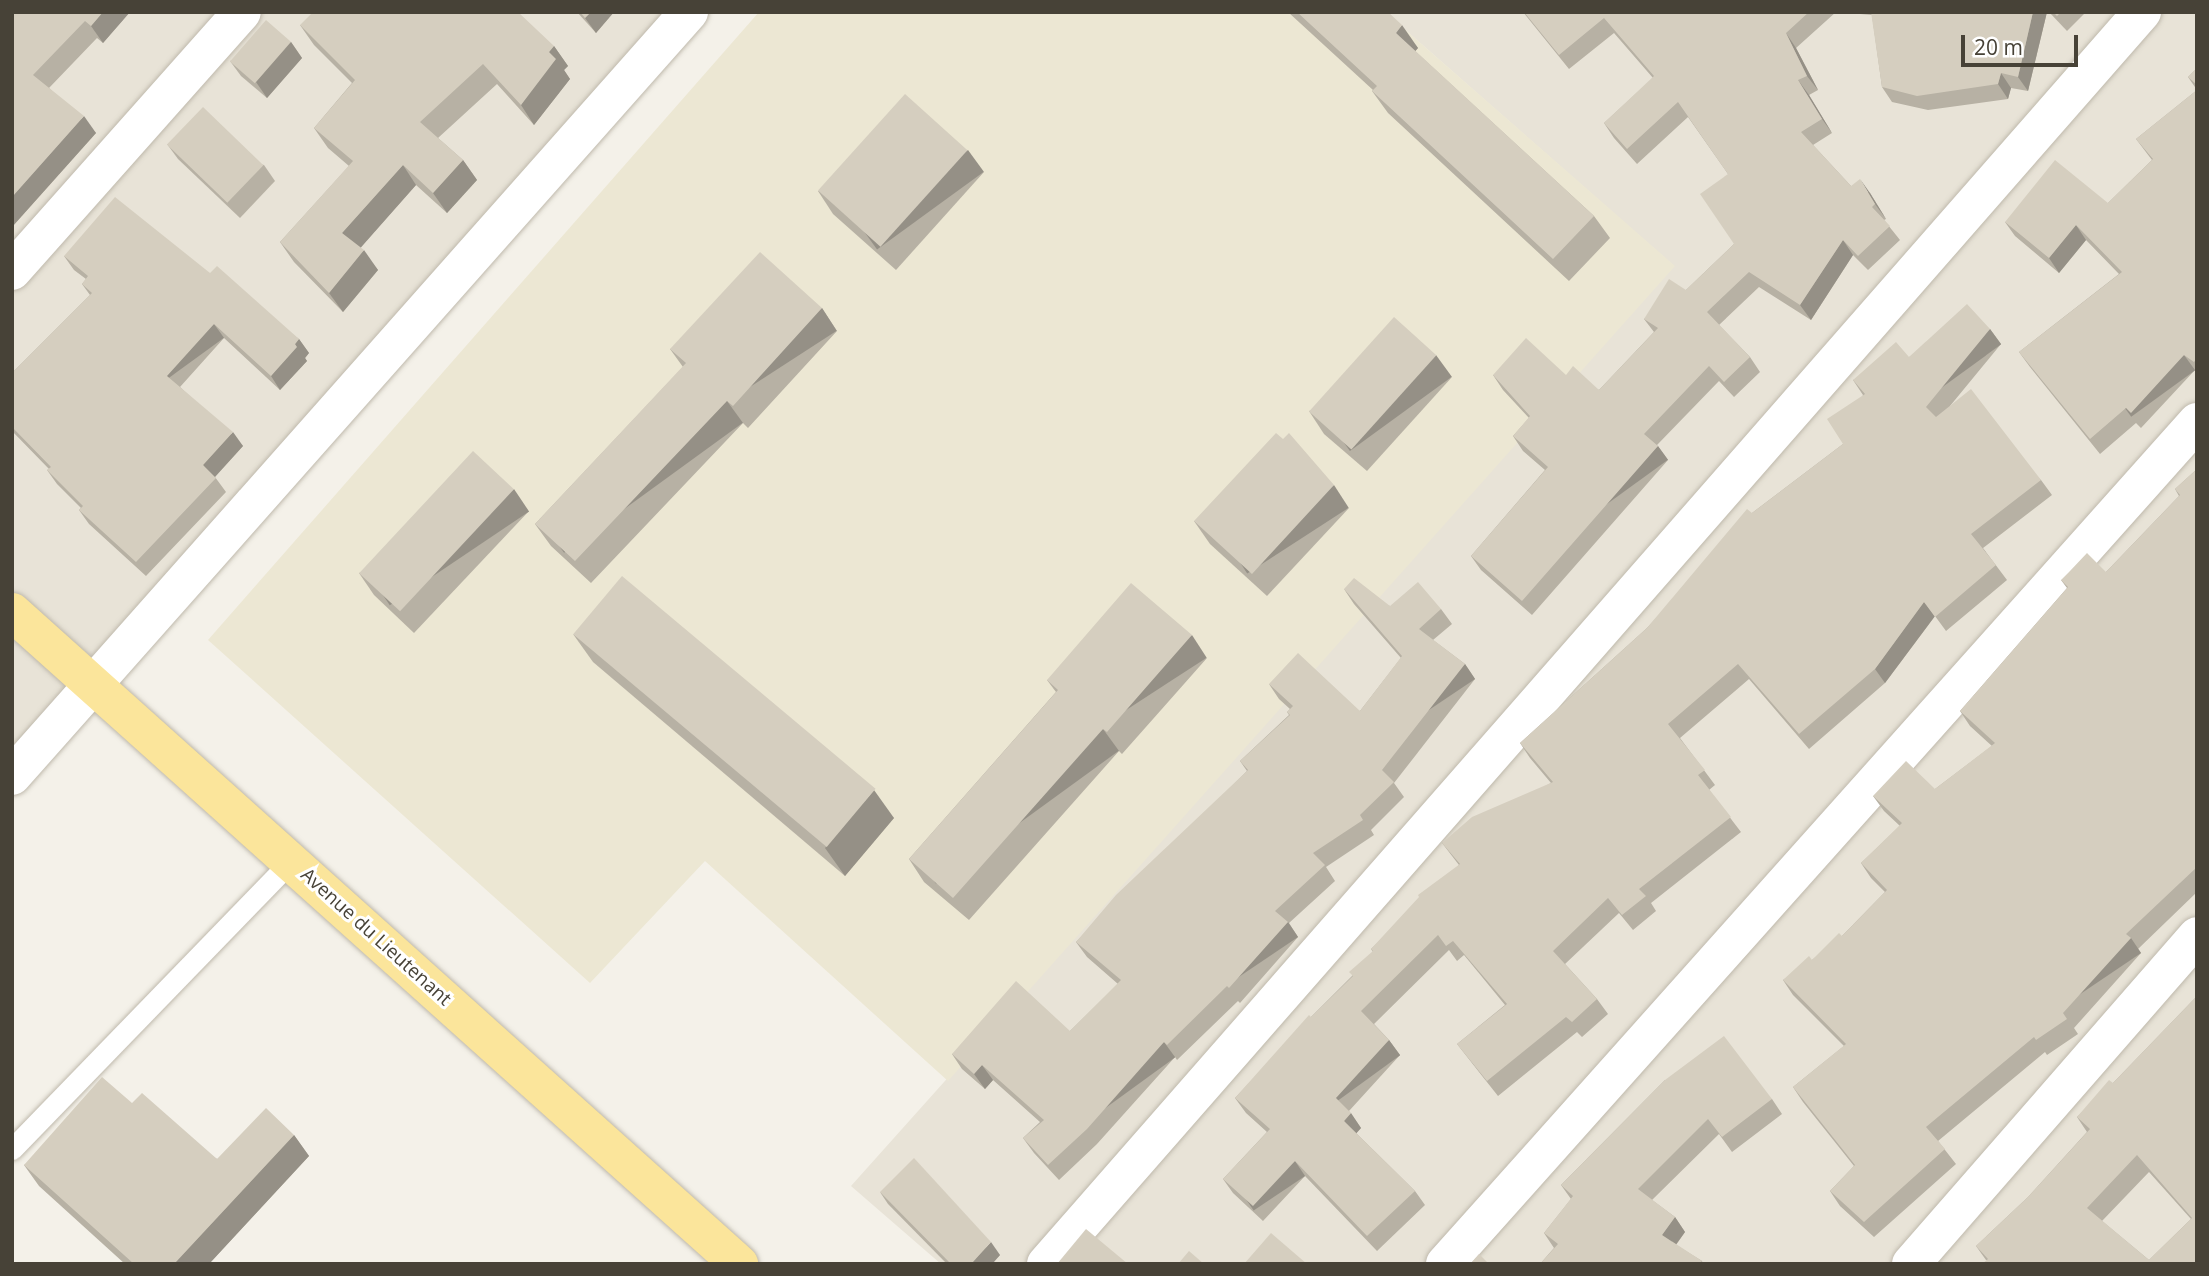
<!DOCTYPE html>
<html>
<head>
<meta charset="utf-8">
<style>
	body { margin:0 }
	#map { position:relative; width:2209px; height:1276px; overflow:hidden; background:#f4f1e9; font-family:"Open Sans",sans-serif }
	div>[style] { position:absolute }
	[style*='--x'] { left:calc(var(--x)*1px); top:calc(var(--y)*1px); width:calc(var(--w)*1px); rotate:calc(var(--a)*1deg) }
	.residential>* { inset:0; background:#e8e3d7 }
	.education>* { inset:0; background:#ece7d3 }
	.roads { filter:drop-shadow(0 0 2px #bfb9ac) drop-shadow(0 0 2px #bfb9ac) }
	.lane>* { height:21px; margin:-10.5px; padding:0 10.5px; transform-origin:10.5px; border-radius:10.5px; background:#fff }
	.street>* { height:38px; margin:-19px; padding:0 19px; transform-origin:19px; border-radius:19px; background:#fff }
	.primary>* { height:38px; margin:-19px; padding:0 19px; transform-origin:19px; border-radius:19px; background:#fbe59b }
	.wall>* { inset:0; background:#b7b1a4 }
	.shaded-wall>* { inset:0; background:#959086; transform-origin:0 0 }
	.building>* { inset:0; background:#d5cebf; transform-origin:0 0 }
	span { translate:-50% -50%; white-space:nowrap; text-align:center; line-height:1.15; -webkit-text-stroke:6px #fff; paint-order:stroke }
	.street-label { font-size:19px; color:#474237 }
	.frame { position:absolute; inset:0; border:14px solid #474237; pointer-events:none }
	.scale { position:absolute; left:1961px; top:35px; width:117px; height:32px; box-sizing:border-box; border:4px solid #474237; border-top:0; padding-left:9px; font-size:21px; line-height:24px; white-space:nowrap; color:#474237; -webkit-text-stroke:5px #fff; paint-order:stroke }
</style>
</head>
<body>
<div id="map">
	<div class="residential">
		<div style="clip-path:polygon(12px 12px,666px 12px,12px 755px)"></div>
		<div style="clip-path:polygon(1385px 12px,2197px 12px,2197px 1264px,941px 1264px,851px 1186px,1674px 266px)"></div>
	</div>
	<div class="education">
		<div style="clip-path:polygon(759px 12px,1385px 12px,1675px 266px,948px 1081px,705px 861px,590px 983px,208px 640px)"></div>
	</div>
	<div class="roads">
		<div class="lane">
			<div style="--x:12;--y:1149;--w:401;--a:-45.9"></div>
		</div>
		<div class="street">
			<div style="--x:12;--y:271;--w:346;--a:-48.4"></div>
			<div style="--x:12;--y:776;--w:1021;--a:-48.46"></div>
			<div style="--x:1046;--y:1264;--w:1664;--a:-48.8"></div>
			<div style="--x:1445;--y:1264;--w:1129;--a:-48.23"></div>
			<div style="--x:1911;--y:1264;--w:435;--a:-48.9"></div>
		</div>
		<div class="primary">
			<div style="--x:12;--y:612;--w:977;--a:41.89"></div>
		</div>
	</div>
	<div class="wall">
		<div style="clip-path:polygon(12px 12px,130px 12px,103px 43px,97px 38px,49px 88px,96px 133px,12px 227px)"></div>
		<div style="clip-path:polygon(577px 12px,614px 12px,596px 33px)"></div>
		<div style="clip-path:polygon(1288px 12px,1388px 12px,1418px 48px,1415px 51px,1594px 216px,1610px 238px,1569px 281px,1388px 113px,1372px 91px,1373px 90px)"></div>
		<div style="clip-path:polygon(1523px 12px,2047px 12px,2028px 91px,2011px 88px,2008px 99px,1928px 110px,1892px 102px,1882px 87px,1872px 15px,1836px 12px,1796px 48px,1818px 90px,1809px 95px,1832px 133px,1813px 145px,1851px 186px,1870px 193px,1886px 219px,1884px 220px,1900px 240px,1868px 270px,1853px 255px,1811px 320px,1759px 287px,1719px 325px,1750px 357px,1760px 372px,1734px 397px,1719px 381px,1657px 445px,1668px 460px,1532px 615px,1481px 570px,1471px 556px,1545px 470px,1523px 451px,1513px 436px,1529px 418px,1503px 390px,1493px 375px,1566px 375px,1599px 390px,1654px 332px,1644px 319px,1686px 290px,1734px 244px,1728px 174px,1688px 117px,1637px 164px,1614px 138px,1604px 123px,1653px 78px,1614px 33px,1569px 69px)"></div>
		<div style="clip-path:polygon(2049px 12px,2086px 12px,2067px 31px)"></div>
		<div style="clip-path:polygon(300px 25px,554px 46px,568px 66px,564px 70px,570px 79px,534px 125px,497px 84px,438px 138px,463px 160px,477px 180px,447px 213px,416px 185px,360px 248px,378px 270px,343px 312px,294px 262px,280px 242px,349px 166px,328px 148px,314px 128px,352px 83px,314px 45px)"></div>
		<div style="clip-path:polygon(291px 42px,302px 58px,267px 98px,241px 76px,230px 61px)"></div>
		<div style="clip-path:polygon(2197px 68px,2197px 372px,2195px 370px,2141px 428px,2136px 423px,2100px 454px,2030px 367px,2019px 352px,2119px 274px,2086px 240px,2059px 273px,2015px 236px,2005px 222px,2108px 203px,2152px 160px,2136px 139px,2197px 90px,2188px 77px)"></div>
		<div style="clip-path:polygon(167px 144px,264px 165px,275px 181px,240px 218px,178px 159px)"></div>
		<div style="clip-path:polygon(984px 172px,896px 270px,833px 214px,818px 191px)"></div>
		<div style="clip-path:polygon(64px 256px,210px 273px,299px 339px,309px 353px,305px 358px,307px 361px,280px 390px,224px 338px,180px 387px,243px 446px,215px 477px,226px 492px,146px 576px,89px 524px,79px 510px,81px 508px,57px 484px,47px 470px,49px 469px,12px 431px,12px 373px,90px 295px,82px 284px,86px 279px,74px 270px)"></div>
		<div style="clip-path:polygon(822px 308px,837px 331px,748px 428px,743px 423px,591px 583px,551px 546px,535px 524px,683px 367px,670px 349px)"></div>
		<div style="clip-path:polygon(1990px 329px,2001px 344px,1950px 406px,2041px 480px,2052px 495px,1983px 548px,2007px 580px,1946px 631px,1935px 616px,1885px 683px,1809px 749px,1749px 679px,1680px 738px,1715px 785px,1709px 790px,1741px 832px,1651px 903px,1656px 911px,1633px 930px,1619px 913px,1565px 964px,1597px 999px,1608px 1014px,1582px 1037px,1577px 1032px,1498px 1096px,1468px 1058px,1457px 1044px,1505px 1005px,1464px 955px,1457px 961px,1449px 950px,1374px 1024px,1389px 1040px,1400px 1055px,1349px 1111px,1361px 1128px,1356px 1133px,1415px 1191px,1425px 1205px,1377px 1251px,1305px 1176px,1263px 1221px,1233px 1193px,1223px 1179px,1267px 1132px,1246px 1113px,1235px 1098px,1311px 1017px,1352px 976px,1373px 952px,1371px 949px,1459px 865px,1442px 843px,1551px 783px,1530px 758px,1520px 743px,1647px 628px,1752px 513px,1843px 444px,1863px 395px,1853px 380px,1909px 357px)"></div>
		<div style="clip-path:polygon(1452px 377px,1367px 471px,1324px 434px,1309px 411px)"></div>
		<div style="clip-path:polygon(2197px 469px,2197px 892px,2138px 949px,2141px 953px,2074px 1028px,2078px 1034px,2047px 1055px,2045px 1052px,1938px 1141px,1956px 1164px,1874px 1237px,1840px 1206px,1830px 1191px,1854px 1166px,1803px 1102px,1793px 1087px,1844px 1046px,1793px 995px,1783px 980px,1812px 960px,1842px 936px,1885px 892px,1871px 878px,1861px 863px,1900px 826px,1884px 811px,1873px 796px,1935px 789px,1992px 746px,1970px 726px,1960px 711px,2067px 588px,2061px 580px,2106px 572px,2179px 496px,2175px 489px)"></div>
		<div style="clip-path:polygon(1349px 508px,1267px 596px,1210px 544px,1194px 521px)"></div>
		<div style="clip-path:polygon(529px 511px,414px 633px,374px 595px,359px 573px)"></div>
		<div style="clip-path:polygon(1344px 589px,1390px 606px,1441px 609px,1452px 624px,1433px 640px,1465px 664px,1475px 679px,1394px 783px,1404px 797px,1371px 830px,1374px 835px,1326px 867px,1335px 881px,1289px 923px,1298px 937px,1240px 1003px,1238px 1001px,1177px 1060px,1175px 1057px,1097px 1144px,1059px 1180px,1034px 1153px,1023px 1138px,1040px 1122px,993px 1080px,985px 1089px,962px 1069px,952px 1054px,1070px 1031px,1118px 984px,1087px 957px,1076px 942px,1247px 771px,1240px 761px,1289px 715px,1287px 712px,1290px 709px,1279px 699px,1269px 684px,1360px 711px,1401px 658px,1354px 604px)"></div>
		<div style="clip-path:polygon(573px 634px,894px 818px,845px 876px,593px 662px)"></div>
		<div style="clip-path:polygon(1207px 658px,1122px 754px,1119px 751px,969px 920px,924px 882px,909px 859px,1056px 692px,1047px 680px)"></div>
		<div style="clip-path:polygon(evenodd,2197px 996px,2197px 1264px,1986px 1260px,1976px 1246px,2028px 1197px,2087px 1132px,2077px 1117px,2113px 1083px,2197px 996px,2149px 1172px,2191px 1219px,2149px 1260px,2102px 1221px,2149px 1172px)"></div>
		<div style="clip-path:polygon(1665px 1080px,1772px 1099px,1782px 1114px,1732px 1152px,1719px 1134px,1652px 1200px,1675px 1217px,1685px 1232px,1676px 1245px,1702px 1261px,1703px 1264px,1540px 1264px,1554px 1248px,1544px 1233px,1571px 1199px,1561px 1185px)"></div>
		<div style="clip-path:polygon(132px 1103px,217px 1159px,294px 1135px,309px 1156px,209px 1264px,125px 1264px,39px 1186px,24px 1165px)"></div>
		<div style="clip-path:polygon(880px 1192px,1000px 1255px,992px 1264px,947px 1264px,888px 1204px)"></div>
	</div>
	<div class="shaded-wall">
		<div style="clip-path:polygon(103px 12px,130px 12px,103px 43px,91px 26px)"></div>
		<div style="clip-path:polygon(591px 12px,614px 12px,596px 33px,585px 18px)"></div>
		<div style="clip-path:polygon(2033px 12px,2047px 12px,2028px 91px,2018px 77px)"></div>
		<div style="clip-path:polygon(1402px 25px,1418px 48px,1411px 56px,1396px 33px)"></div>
		<div style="clip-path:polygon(1786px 33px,1796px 48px,1818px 90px,1807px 76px)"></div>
		<div style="clip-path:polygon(291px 42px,302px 58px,267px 98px,256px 82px)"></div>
		<div style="clip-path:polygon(554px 46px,568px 66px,564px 70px,570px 79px,534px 125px,521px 105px,549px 52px)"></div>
		<div style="clip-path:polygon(2001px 73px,2011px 88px,2008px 99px,1998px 84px)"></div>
		<div style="clip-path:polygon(1798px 80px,1809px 95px,1832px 133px,1822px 119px)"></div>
		<div style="clip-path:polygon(84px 116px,96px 133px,12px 227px,12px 197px)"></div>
		<div style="left:968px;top:150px;width:27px;height:132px;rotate:54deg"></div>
		<div style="clip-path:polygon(463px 160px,477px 180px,447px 213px,433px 193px)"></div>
		<div style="clip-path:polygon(403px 165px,416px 185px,356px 253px,342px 233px)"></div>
		<div style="clip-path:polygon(1860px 179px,1870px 193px,1886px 219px,1875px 204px)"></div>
		<div style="clip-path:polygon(2076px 225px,2086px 240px,2059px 273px,2049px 258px)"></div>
		<div style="clip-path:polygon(1843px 240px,1853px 255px,1811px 320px,1800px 305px)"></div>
		<div style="clip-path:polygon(364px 250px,378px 270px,343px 312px,329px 293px)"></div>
		<div style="left:822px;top:308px;width:27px;height:132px;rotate:57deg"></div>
		<div style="left:214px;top:324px;width:17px;height:70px;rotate:54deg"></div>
		<div style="left:1990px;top:329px;width:19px;height:101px;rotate:54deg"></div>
		<div style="clip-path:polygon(299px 339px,309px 353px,305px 358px,307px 361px,280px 390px,271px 376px)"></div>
		<div style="left:1436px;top:355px;width:27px;height:126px;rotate:54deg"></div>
		<div style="left:2184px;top:355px;width:19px;height:79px;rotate:54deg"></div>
		<div style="left:727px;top:401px;width:27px;height:221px;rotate:54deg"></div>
		<div style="clip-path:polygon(233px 432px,243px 446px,213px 479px,203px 465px)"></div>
		<div style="left:1658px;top:446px;width:17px;height:206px;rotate:54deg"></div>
		<div style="left:1334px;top:485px;width:27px;height:121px;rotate:57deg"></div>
		<div style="left:514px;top:489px;width:27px;height:168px;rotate:56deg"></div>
		<div style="clip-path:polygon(1924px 602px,1935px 616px,1885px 683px,1875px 669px)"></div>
		<div style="left:1192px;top:635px;width:27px;height:129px;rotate:57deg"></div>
		<div style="left:1465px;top:664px;width:18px;height:135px;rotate:56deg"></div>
		<div style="left:1103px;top:729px;width:27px;height:226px;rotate:54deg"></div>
		<div style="clip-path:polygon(874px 790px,894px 818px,845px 876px,825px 848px)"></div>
		<div style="left:1288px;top:922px;width:18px;height:89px;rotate:56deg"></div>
		<div style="left:2131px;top:938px;width:18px;height:101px;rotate:56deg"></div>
		<div style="left:1389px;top:1040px;width:19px;height:79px;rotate:54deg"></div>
		<div style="left:1164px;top:1042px;width:19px;height:116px;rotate:54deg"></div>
		<div style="clip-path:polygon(982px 1065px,993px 1080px,985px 1089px,974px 1074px)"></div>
		<div style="clip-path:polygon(1351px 1113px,1361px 1128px,1354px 1136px,1344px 1121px)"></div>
		<div style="clip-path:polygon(294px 1135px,309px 1156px,209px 1264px,174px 1264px)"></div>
		<div style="left:1295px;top:1161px;width:18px;height:62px;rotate:56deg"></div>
		<div style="clip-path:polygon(1675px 1217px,1685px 1232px,1672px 1250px,1662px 1235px)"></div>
		<div style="clip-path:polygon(991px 1242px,1000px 1255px,992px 1264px,971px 1264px)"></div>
	</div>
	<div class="building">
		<div style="clip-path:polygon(12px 12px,103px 12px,91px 26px,85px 21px,33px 75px,84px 116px,12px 197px)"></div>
		<div style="clip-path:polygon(313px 12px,518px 12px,554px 46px,549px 52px,556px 59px,521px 105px,483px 64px,420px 122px,463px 160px,433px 193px,403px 165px,342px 233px,364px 250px,329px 293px,280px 242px,353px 161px,314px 128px,355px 80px,300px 25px)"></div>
		<div style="clip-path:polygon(580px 12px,591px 12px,585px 18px)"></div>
		<div style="clip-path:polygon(1297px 12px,1388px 12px,1402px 25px,1396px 33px,1594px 216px,1553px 259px,1372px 91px,1377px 86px)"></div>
		<div style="clip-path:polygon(1524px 12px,1809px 12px,1786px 33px,1807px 76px,1798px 80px,1822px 119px,1801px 132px,1851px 186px,1860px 179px,1875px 204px,1872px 207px,1890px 226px,1858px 256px,1843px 240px,1800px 305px,1749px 272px,1707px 312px,1750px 357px,1724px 382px,1709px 366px,1644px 434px,1658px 446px,1522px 601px,1471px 556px,1548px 467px,1513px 436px,1530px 416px,1493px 375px,1526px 338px,1566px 375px,1573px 366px,1599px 390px,1658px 328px,1644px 319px,1669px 279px,1686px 290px,1734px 244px,1700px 194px,1728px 174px,1678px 102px,1627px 149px,1604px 123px,1654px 76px,1604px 18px,1559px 55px)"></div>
		<div style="clip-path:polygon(1871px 12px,2033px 12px,2018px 77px,2001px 73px,1998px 84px,1917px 96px,1882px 87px)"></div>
		<div style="clip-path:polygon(2053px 12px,2061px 12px,2057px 16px)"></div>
		<div style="left:266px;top:20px;width:33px;height:55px;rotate:41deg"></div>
		<div style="clip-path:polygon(2197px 68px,2197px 85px,2188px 77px)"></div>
		<div style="clip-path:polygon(2197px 90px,2197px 358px,2194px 362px,2184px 355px,2131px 413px,2126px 408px,2090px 439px,2019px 352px,2122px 272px,2076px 225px,2049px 258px,2005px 222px,2055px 160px,2108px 203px,2153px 159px,2136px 139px)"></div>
		<div style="left:905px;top:94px;width:84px;height:130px;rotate:42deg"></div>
		<div style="left:203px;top:107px;width:84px;height:52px;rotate:44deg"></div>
		<div style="clip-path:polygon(115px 197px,210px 273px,217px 266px,299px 339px,295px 344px,297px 347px,271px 376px,214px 324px,167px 376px,233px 432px,203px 465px,216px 478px,136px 562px,79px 510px,83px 506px,47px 470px,51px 467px,12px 427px,12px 373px,92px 293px,82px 284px,88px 276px,64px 256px)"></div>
		<div style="clip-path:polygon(760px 252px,822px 308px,733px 406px,727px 401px,575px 561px,535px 524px,686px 363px,670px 349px)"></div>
		<div style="clip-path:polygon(1967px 304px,1990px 329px,1926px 407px,1936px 417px,1971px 389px,2041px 480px,1971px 534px,1996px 565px,1935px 617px,1924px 602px,1875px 669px,1799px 734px,1738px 664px,1668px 724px,1705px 770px,1698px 775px,1731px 817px,1639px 889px,1646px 896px,1622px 915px,1608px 898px,1553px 951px,1597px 999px,1572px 1022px,1566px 1017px,1487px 1081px,1457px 1044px,1507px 1004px,1453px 941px,1446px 946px,1438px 935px,1361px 1011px,1389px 1040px,1336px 1098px,1351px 1113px,1344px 1121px,1415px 1191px,1367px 1236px,1295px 1161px,1253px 1206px,1223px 1179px,1270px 1129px,1235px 1098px,1309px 1015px,1311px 1017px,1353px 976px,1349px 972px,1373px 951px,1371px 949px,1419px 897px,1418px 895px,1460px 864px,1442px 843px,1472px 817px,1553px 782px,1520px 743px,1647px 628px,1747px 509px,1752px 513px,1843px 444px,1827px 419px,1865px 394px,1853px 380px,1896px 342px,1909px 357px)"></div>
		<div style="left:1394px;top:317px;width:57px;height:127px;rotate:42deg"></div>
		<div style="clip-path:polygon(1276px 433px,1283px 439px,1289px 433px,1334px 485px,1252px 574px,1194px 521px)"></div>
		<div style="left:473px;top:451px;width:56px;height:167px;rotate:43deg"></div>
		<div style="clip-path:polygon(2197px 469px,2197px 867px,2126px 934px,2131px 938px,2063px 1013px,2067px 1019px,2036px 1040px,2034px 1037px,1926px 1127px,1945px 1149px,1864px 1222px,1830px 1191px,1855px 1165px,1793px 1087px,1846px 1044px,1783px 980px,1809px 956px,1812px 960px,1839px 933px,1842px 936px,1887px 890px,1861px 863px,1902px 823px,1873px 796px,1906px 761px,1935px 789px,1995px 743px,1960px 711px,2068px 587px,2061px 580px,2070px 571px,2087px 553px,2106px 572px,2180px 495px,2175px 489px)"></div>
		<div style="left:622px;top:576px;width:331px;height:76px;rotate:40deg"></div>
		<div style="clip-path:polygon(1354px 578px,1390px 606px,1418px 582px,1441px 609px,1419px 629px,1465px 664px,1382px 770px,1394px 782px,1360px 815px,1363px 820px,1313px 853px,1325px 865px,1275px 911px,1288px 922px,1229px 988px,1227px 986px,1167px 1045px,1164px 1042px,1087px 1129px,1048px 1165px,1023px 1138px,1044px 1120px,982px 1065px,974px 1074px,952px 1054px,1016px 981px,1070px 1031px,1121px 980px,1076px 942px,1116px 895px,1248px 770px,1240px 761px,1290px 715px,1287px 712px,1293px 706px,1269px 684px,1298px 653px,1360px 711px,1402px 656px,1344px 589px)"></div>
		<div style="clip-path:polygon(1131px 583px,1192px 635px,1107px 732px,1103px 729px,953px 898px,909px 859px,1058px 690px,1047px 680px)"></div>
		<div style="clip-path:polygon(evenodd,2197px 996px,2197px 1264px,1982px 1264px,1988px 1259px,1976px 1246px,2028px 1197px,2090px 1129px,2077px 1117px,2109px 1080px,2113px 1083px,2197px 996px,2137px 1155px,2192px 1218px,2149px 1260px,2087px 1208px,2137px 1155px)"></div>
		<div style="clip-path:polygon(1724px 1036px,1772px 1099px,1722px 1137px,1708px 1119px,1638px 1189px,1675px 1217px,1662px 1235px,1702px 1261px,1699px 1264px,1540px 1264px,1558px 1244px,1544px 1233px,1573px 1196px,1561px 1185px,1665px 1080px)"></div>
		<div style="clip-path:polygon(102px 1077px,132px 1103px,142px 1093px,217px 1159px,266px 1108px,294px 1135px,174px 1264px,134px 1264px,24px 1165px)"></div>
		<div style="clip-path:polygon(914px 1158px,991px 1242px,971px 1264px,951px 1264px,880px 1192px)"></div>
		<div style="clip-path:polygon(1086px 1229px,1128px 1264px,1057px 1264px)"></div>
		<div style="clip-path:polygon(1271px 1233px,1307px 1264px,1244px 1264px)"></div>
		<div style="clip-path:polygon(1189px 1251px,1204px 1264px,1178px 1264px)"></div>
		<div style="clip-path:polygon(1479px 1254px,1489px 1264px,1470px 1264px)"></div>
	</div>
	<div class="street-label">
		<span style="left:376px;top:937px;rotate:42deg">Avenue du Lieutenant</span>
	</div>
	<div class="frame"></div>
	<div class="scale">20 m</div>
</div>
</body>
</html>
